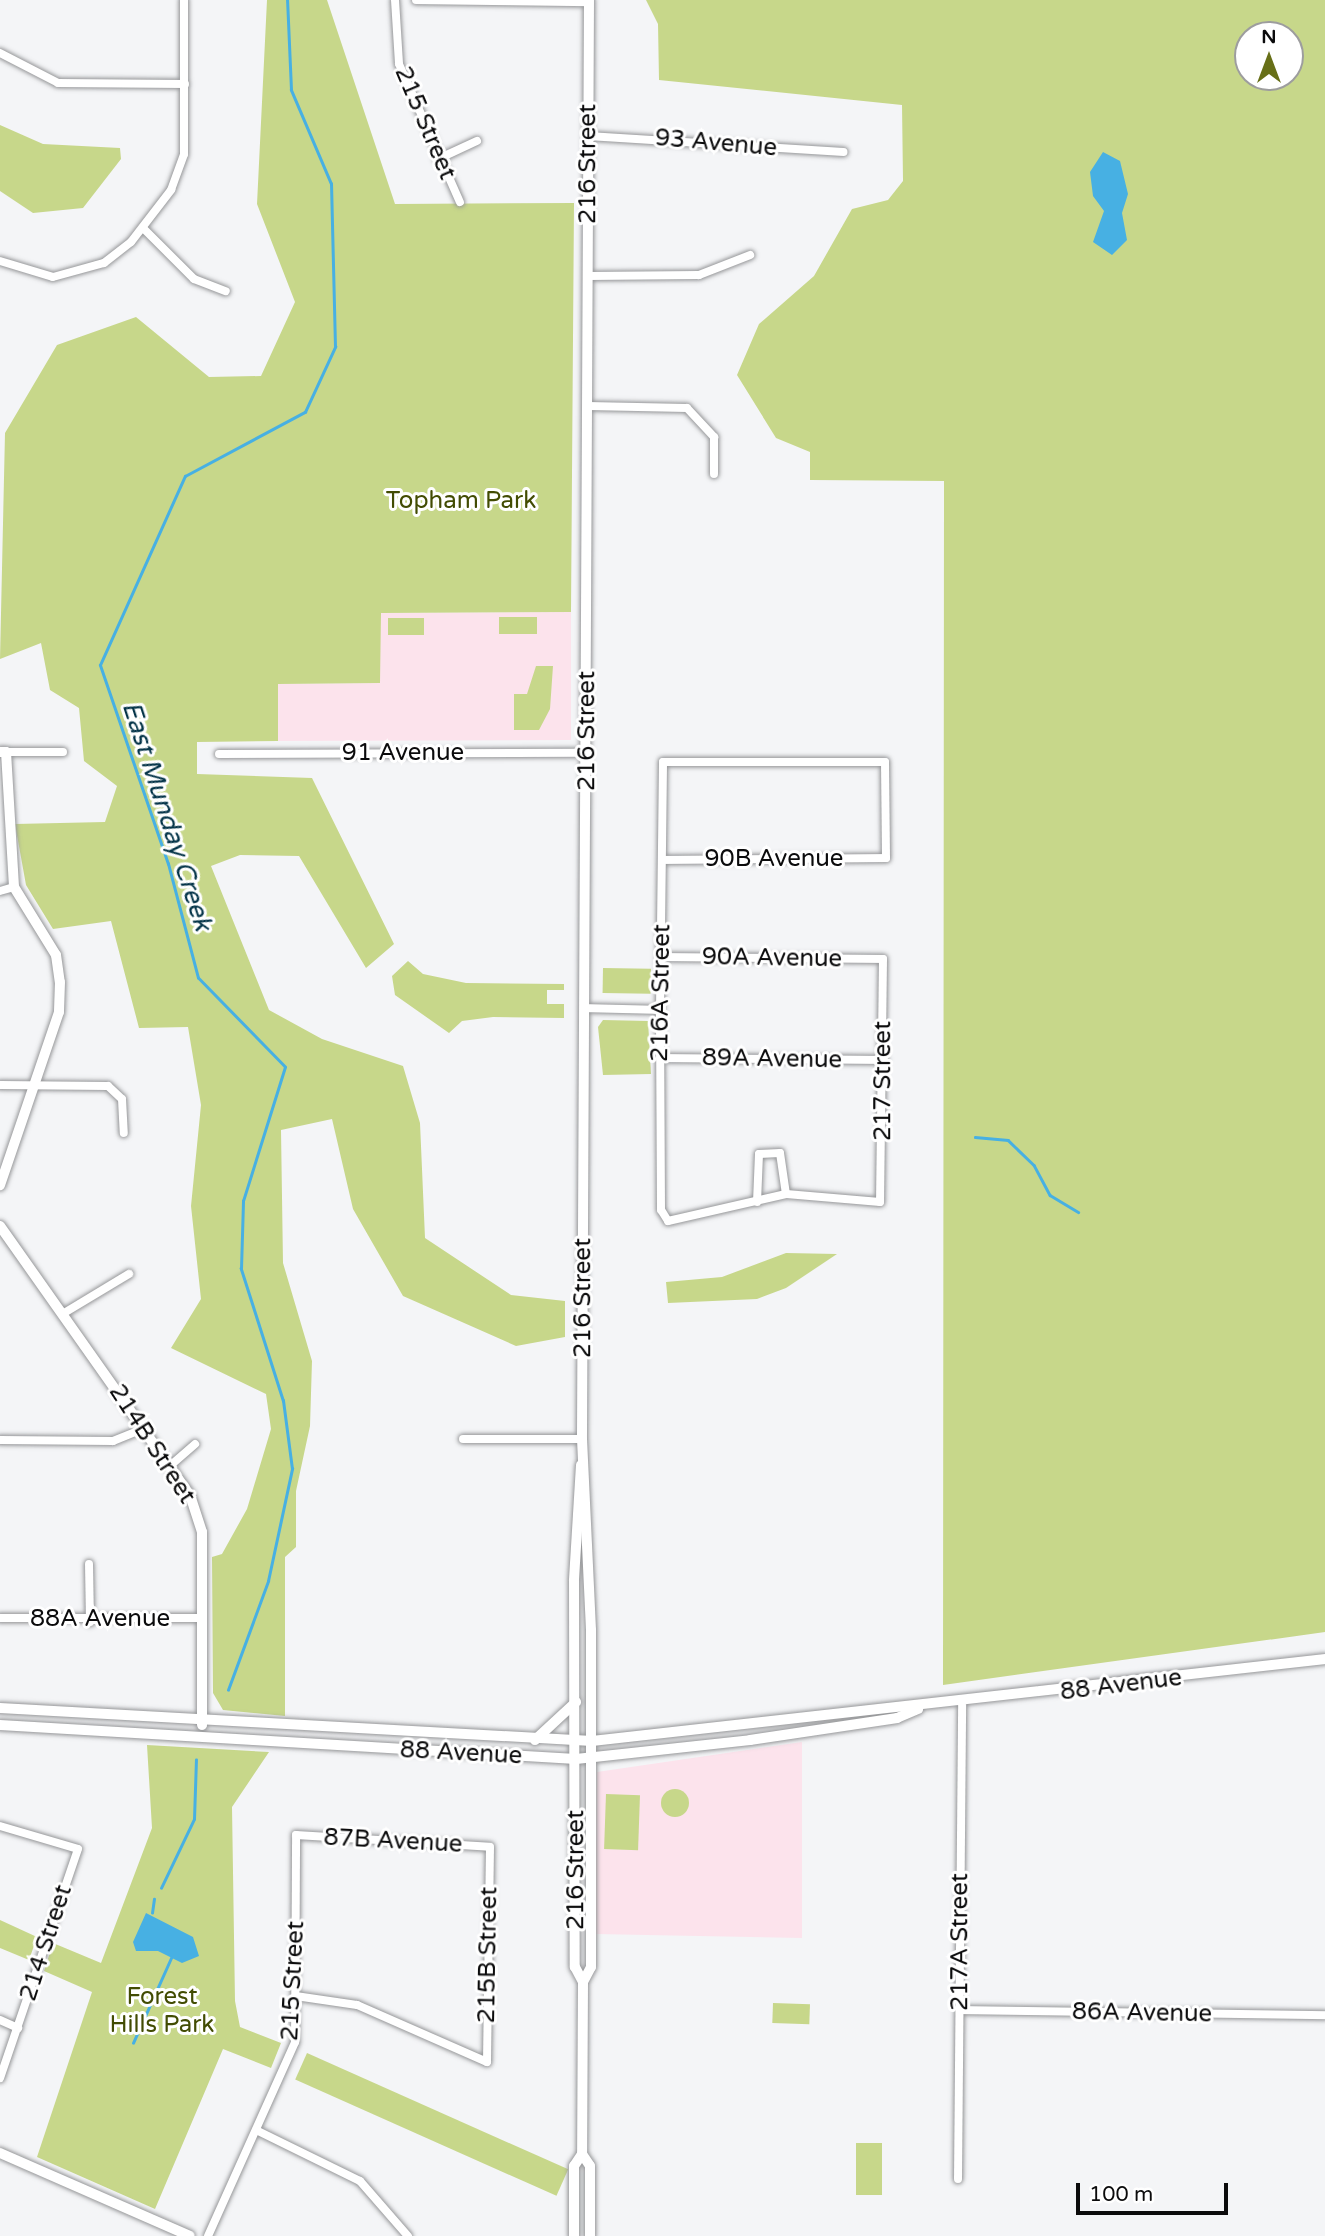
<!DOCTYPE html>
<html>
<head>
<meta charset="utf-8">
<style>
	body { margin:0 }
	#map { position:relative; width:1325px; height:2236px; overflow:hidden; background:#f4f5f7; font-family:"Varela Round",sans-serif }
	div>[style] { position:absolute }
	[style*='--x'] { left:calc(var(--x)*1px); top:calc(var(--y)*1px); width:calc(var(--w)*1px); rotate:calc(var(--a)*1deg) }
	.education>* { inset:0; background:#fce3ec }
	.green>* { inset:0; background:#c7d78a; transform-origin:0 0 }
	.round { border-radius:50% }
	.water>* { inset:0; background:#47b0e3 }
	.stream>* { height:2.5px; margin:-1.25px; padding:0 1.25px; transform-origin:1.25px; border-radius:1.25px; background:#47b0e3 }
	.roads { filter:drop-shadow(0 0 2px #969799) drop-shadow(0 0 2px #969799) }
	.street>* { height:8px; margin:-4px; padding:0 4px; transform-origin:4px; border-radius:4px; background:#fff }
	.secondary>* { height:10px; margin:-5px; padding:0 5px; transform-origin:5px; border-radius:5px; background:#fff }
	span { translate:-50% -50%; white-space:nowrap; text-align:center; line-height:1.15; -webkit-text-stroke:6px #fff; paint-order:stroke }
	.street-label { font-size:24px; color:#0b0b0c }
	.park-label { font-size:24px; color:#424c03 }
	.water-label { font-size:26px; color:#043448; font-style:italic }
	.north { position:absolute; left:1234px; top:21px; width:70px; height:70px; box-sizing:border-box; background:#fff; border:2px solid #9d9d9e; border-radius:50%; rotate:0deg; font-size:19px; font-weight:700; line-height:28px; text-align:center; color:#0b0b0c }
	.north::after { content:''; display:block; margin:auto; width:24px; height:32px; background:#676f17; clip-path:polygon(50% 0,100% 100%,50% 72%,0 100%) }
	.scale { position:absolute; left:1076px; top:2183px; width:152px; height:32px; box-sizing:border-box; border:4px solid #0b0b0c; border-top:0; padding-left:9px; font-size:21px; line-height:24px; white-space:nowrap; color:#0b0b0c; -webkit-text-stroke:5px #fff; paint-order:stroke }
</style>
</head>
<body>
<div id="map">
	<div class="education">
		<div style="clip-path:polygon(571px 612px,571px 740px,278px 741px,278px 684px,380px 683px,380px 613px)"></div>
		<div style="clip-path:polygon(802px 1742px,802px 1938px,595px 1934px,597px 1772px)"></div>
	</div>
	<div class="green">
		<div style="clip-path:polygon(267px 0,327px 0,395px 204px,574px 203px,571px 612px,381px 613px,380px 683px,278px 684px,278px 741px,197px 742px,197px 774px,312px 778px,394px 944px,366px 968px,299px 856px,240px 855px,211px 866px,269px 1010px,322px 1039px,403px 1066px,420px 1123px,425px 1238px,511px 1295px,565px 1301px,565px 1337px,516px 1346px,403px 1296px,353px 1209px,332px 1119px,281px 1130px,283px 1263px,312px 1361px,310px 1426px,296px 1491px,296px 1547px,285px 1557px,285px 1716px,223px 1710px,213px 1693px,212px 1557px,222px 1554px,247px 1509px,271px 1429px,266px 1394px,171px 1348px,201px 1299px,191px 1206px,201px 1105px,188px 1027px,139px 1028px,111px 921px,53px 929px,26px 885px,15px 824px,105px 822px,117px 786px,84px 761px,79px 708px,50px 690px,41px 643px,0 659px,5px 433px,57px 345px,136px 317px,209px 377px,261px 376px,295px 302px,257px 204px)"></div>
		<div style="clip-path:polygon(evenodd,646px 0,1325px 0,1325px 1632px,943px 1685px,944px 481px,810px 480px,810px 452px,776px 438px,737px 375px,759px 324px,814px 276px,852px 209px,888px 200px,903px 181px,902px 105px,659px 80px,658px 24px,646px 0,1248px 35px,1290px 35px,1290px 77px,1248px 77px,1248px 35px)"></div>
		<div style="clip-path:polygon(0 125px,43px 144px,120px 148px,121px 159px,83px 208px,33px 213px,0 191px)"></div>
		<div style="left:499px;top:617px;width:38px;height:17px"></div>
		<div style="left:388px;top:618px;width:36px;height:17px"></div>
		<div style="clip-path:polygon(536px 666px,553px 666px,550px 709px,539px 730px,514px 730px,514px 694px,527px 694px)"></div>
		<div style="clip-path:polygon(408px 961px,423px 974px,466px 983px,564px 984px,564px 990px,547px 990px,547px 1004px,564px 1004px,564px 1018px,493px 1017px,462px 1021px,449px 1033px,395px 995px,392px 976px)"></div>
		<div style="left:603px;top:968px;width:48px;height:25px;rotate:1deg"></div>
		<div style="clip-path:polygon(603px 1020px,648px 1021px,651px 1074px,603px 1075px,598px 1027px)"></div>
		<div style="clip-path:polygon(786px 1253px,837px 1254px,786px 1288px,757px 1299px,668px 1303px,666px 1282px,722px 1277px)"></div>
		<div style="clip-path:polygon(147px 1745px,269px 1752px,232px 1807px,235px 2001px,240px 2027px,281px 2043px,271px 2068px,223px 2049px,155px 2209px,37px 2157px,92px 1992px,44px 1971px,53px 1943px,101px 1963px,152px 1828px)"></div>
		<div class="round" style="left:661px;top:1789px;width:28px;height:28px"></div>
		<div style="left:606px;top:1794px;width:34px;height:55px;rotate:2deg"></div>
		<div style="clip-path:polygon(0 1920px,37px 1937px,29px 1960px,0 1948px)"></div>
		<div style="left:773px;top:2003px;width:37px;height:20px;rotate:2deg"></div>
		<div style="left:307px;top:2053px;width:286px;height:29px;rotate:24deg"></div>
		<div style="left:856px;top:2143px;width:26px;height:52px"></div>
	</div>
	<div class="water">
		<div style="clip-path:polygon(1103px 152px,1120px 161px,1128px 194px,1122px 213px,1127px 240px,1112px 255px,1093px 242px,1104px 211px,1093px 196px,1090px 172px)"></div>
		<div style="clip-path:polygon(146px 1913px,193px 1937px,199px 1956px,182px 1963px,158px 1951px,136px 1951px,133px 1942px)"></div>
	</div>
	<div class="stream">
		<div style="--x:975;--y:1137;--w:33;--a:5"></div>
		<div style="--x:1008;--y:1140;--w:36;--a:44"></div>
		<div style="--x:1034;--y:1165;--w:34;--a:62"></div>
		<div style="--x:1050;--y:1195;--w:33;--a:31"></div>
		<div style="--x:228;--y:1690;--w:116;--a:-69.8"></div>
		<div style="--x:268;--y:1581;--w:115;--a:-77.9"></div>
		<div style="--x:292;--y:1469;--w:69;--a:-97.5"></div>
		<div style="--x:283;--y:1401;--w:139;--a:-107.7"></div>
		<div style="--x:241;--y:1269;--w:68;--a:-88.3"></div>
		<div style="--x:243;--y:1201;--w:140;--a:-72.6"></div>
		<div style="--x:285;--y:1067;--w:124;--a:-134.3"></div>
		<div style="--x:198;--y:978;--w:118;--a:-104.7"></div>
		<div style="--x:168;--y:864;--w:210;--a:-108.9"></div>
		<div style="--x:100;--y:665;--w:207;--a:-65.8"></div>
		<div style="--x:185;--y:476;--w:136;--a:-28.1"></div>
		<div style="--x:305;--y:412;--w:72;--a:-65.2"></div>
		<div style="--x:335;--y:347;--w:163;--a:-91.4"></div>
		<div style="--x:331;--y:184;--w:102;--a:-113.1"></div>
		<div style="--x:291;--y:90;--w:90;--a:-92.5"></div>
		<div style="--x:161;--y:1888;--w:76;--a:-64.4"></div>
		<div style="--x:194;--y:1819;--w:59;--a:-88.1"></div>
		<div style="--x:152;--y:1913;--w:14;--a:-82"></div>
		<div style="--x:133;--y:2043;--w:93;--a:-65.9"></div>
	</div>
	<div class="roads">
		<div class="street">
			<div style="--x:395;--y:0;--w:64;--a:86.4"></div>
			<div style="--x:399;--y:64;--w:151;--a:66.2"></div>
			<div style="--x:416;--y:0;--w:173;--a:0.7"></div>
			<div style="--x:0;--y:53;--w:65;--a:27.3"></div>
			<div style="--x:58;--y:83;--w:127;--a:0.5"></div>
			<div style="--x:588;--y:136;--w:256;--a:3.6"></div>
			<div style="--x:438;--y:159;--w:43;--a:-24.8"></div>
			<div style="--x:143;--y:228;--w:72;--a:45"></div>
			<div style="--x:194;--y:279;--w:34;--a:21"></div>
			<div style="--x:0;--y:261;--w:55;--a:16.8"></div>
			<div style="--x:53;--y:277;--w:53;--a:-15.4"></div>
			<div style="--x:104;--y:263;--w:34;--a:-38"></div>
			<div style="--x:131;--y:242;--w:66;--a:-52.4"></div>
			<div style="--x:171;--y:190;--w:38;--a:-70"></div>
			<div style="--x:184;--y:154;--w:154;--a:-90"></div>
			<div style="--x:588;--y:276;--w:111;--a:-0.5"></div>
			<div style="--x:699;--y:275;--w:55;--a:-21.4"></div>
			<div style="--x:588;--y:406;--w:99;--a:1.2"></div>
			<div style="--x:687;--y:408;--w:40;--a:47"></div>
			<div style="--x:714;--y:437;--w:37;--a:90"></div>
			<div style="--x:6;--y:752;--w:57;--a:0"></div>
			<div style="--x:219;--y:754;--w:368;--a:-0.2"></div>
			<div style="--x:0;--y:891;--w:15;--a:-16"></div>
			<div style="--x:662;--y:957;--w:221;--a:0.5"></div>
			<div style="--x:883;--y:959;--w:243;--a:90.7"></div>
			<div style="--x:880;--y:1202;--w:94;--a:-175.1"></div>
			<div style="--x:786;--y:1194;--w:121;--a:167.1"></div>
			<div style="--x:668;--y:1221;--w:13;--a:-122"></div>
			<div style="--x:661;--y:1210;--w:200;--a:-90.3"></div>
			<div style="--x:660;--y:1010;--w:248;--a:-89.3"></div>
			<div style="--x:663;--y:762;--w:222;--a:0"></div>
			<div style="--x:885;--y:762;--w:96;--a:89.4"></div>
			<div style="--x:886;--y:858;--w:223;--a:179.5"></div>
			<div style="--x:585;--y:1008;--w:75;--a:1.5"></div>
			<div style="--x:660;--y:1058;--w:224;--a:0.5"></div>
			<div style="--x:0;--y:1085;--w:108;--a:0.5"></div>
			<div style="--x:108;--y:1086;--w:19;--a:43"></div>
			<div style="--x:122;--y:1099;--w:34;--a:87"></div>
			<div style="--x:757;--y:1202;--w:48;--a:-87.6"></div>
			<div style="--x:759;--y:1154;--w:21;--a:-3"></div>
			<div style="--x:780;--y:1153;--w:41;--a:81.7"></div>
			<div style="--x:64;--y:1313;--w:76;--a:-31"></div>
			<div style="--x:463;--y:1439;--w:119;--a:0"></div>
			<div style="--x:0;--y:1440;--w:113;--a:0.5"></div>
			<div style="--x:113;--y:1441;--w:35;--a:-22"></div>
			<div style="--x:171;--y:1465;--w:32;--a:-41"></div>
			<div style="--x:89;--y:1564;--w:58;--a:89"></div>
			<div style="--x:0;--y:1618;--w:200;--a:0"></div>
			<div style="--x:0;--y:1826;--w:81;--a:16.4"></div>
			<div style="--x:78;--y:1849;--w:242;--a:108.8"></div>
			<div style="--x:960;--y:2010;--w:365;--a:0.8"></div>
			<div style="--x:0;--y:2020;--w:20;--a:24"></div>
			<div style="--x:256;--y:2130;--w:116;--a:26.1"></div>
			<div style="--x:360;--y:2181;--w:73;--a:48.9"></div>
			<div style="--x:958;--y:2179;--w:474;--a:-89.5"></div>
			<div style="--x:208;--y:2236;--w:213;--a:-65.8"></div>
			<div style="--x:295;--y:2042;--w:207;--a:-89.7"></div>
			<div style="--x:296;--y:1835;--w:194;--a:3.5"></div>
			<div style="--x:490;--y:1847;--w:215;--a:90.8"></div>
			<div style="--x:487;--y:2062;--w:142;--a:-156.3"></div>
			<div style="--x:357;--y:2005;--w:62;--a:-171.6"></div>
		</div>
		<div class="secondary">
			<div style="--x:589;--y:0;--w:1439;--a:90.28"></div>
			<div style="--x:582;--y:1439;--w:191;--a:87.3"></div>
			<div style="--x:591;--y:1630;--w:337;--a:90"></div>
			<div style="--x:591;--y:1967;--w:17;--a:118"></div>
			<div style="--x:583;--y:1982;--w:172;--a:90.3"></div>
			<div style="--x:582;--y:2154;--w:14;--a:56"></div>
			<div style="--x:590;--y:2166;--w:70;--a:90"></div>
			<div style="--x:0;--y:752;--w:6;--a:0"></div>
			<div style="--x:6;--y:752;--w:135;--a:86.6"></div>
			<div style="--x:14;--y:887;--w:80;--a:58.3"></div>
			<div style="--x:56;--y:955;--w:27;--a:82"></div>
			<div style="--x:60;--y:982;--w:30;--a:92"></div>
			<div style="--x:59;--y:1012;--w:183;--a:108.8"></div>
			<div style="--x:0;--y:1226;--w:329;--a:54.8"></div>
			<div style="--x:190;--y:1495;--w:39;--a:72"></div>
			<div style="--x:202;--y:1532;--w:193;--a:90"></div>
			<div style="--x:581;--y:1465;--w:116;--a:93.5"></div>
			<div style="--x:574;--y:1581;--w:386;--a:89.9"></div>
			<div style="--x:575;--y:1967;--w:17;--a:62"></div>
			<div style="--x:0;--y:1708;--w:593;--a:3.19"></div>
			<div style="--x:592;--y:1741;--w:738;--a:-6.38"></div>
			<div style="--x:0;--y:1725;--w:577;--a:3.38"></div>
			<div style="--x:576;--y:1759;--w:175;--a:-6.2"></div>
			<div style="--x:750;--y:1740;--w:149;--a:-8.5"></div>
			<div style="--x:897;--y:1718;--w:23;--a:-23"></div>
			<div style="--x:535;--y:1740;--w:56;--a:-42.8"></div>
			<div style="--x:0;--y:2153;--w:207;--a:23.6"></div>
			<div style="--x:574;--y:2236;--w:70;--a:-90"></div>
			<div style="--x:574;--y:2166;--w:14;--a:-56"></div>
		</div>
	</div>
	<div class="street-label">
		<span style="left:425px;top:123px;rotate:67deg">215 Street</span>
		<span style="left:716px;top:143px;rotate:5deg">93 Avenue</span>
		<span style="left:588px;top:164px;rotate:-90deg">216 Street</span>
		<span style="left:587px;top:731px;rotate:-90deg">216 Street</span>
		<span style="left:403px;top:753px">91 Avenue</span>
		<span style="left:774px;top:859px">90B Avenue</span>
		<span style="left:772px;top:958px;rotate:1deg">90A Avenue</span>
		<span style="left:661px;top:993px;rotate:-89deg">216A Street</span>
		<span style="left:772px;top:1059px;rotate:1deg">89A Avenue</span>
		<span style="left:883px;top:1081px;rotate:-90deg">217 Street</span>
		<span style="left:583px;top:1298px;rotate:-90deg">216 Street</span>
		<span style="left:152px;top:1444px;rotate:57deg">214B Street</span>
		<span style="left:100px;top:1619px">88A Avenue</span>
		<span style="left:1121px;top:1685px;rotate:-7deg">88 Avenue</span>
		<span style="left:461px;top:1753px;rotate:3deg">88 Avenue</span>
		<span style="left:393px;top:1841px;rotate:3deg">87B Avenue</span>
		<span style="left:576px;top:1870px;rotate:-90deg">216 Street</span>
		<span style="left:960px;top:1942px;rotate:-90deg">217A Street</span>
		<span style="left:46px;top:1943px;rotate:-72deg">214 Street</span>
		<span style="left:488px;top:1955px;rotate:-89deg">215B Street</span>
		<span style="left:293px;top:1981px;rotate:-87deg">215 Street</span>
		<span style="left:1142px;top:2013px;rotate:1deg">86A Avenue</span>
	</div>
	<div class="park-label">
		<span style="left:461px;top:501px">Topham Park</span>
		<span style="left:162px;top:2011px">Forest<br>Hills Park</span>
	</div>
	<div class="water-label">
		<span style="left:167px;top:816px;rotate:72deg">East Munday Creek</span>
	</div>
	<div class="north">N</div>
	<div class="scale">100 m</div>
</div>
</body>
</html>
